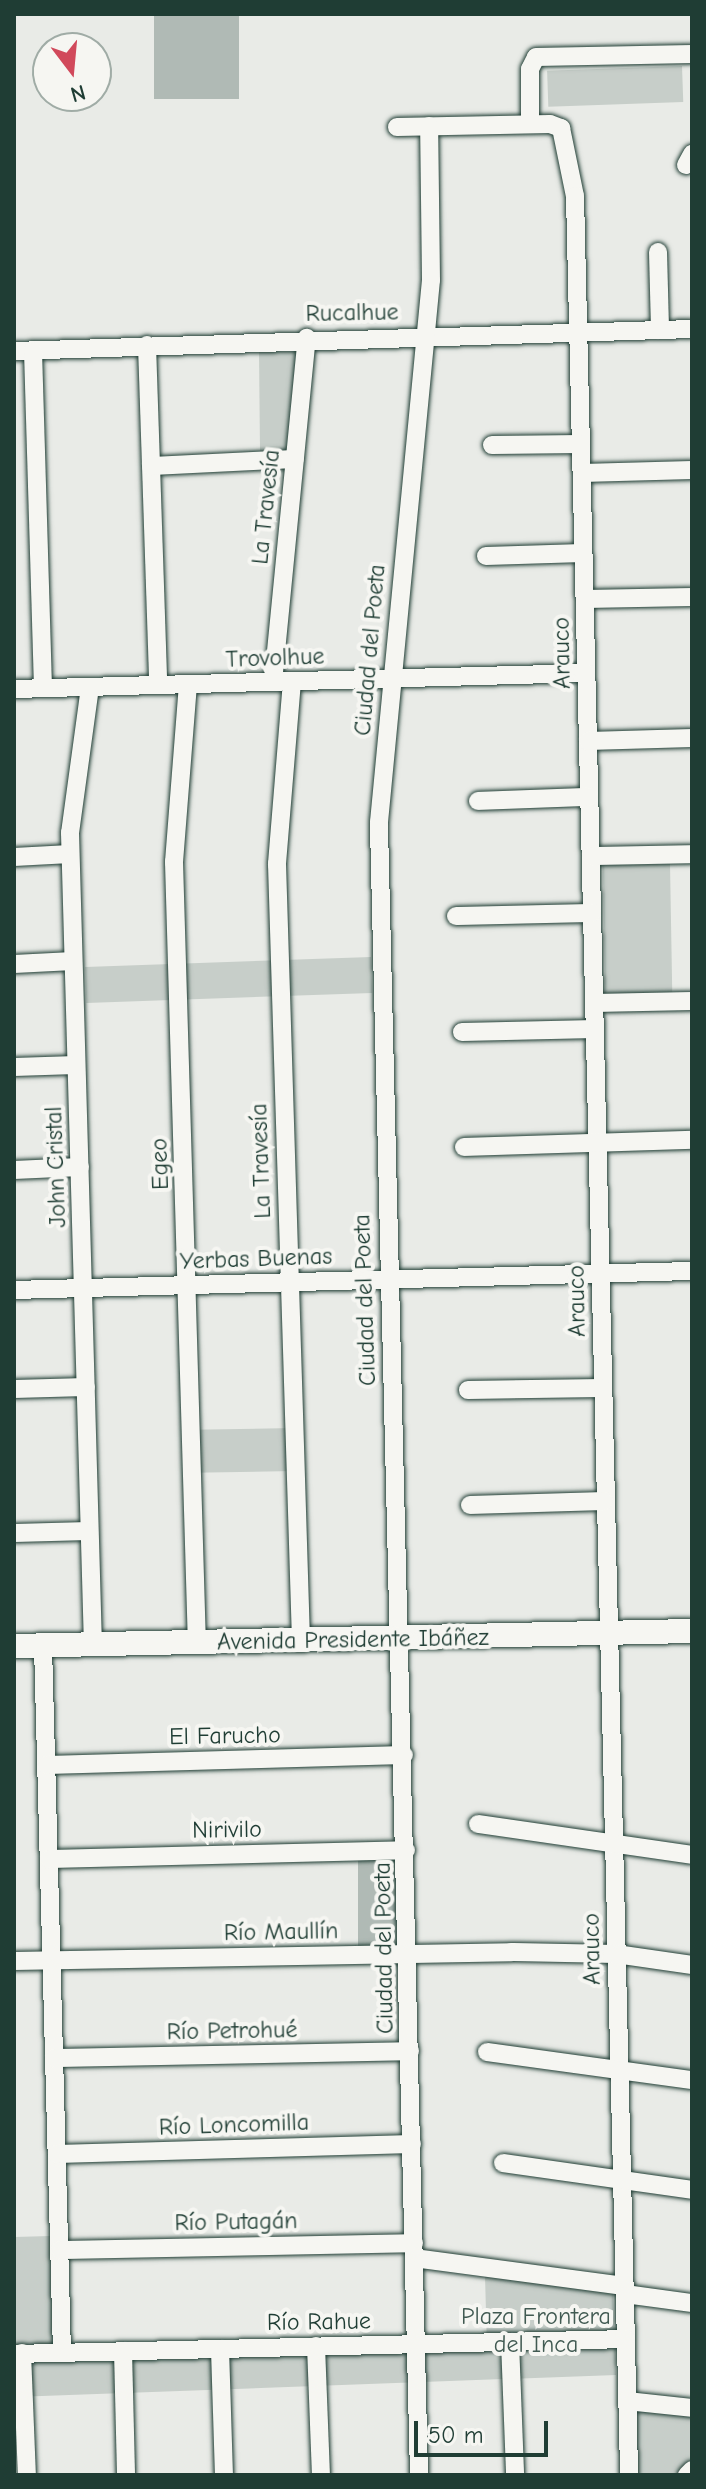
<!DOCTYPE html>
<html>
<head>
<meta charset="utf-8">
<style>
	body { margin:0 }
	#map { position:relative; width:706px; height:2489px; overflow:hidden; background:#e9ebe7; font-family:"Comic Neue",sans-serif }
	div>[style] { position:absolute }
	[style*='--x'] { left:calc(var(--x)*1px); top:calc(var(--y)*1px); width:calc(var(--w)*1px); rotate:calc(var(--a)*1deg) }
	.green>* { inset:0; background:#c7cec9; transform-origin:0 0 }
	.building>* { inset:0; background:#b0bab5; transform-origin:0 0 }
	.roads { filter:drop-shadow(0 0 2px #1f3d34) drop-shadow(0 0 2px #1f3d34) }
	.minor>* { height:18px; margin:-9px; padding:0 9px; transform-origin:9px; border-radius:9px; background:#f6f6f2 }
	.tertiary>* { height:24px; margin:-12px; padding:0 12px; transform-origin:12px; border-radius:12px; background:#f6f6f2 }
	span { translate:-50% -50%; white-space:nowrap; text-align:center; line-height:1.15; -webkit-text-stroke:8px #f6f6f2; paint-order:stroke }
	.street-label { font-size:24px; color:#1f3d34 }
	.park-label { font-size:24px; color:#415a52 }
	.frame { position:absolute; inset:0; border:16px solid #1f3d34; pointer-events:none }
	.north { position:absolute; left:32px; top:32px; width:80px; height:80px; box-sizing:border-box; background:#f6f6f2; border:2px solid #a0aca6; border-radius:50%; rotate:164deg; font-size:22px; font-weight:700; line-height:32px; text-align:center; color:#1f3d34 }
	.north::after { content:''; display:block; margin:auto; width:28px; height:36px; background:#d1495b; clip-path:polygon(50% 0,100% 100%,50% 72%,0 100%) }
	.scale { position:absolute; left:414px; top:2421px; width:134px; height:36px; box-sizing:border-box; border:4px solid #1f3d34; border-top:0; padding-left:10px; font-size:24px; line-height:28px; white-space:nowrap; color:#1f3d34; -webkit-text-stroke:6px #f6f6f2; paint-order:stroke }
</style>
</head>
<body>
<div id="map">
	<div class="green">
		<div style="left:682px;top:66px;width:36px;height:135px;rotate:88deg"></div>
		<div style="clip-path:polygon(259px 352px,299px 352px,288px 451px,260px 451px)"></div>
		<div style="left:670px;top:864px;width:129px;height:67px;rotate:89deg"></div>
		<div style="left:371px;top:957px;width:36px;height:286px;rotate:88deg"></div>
		<div style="left:294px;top:1428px;width:43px;height:102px;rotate:89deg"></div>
		<div style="clip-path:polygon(50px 2236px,54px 2357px,487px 2348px,485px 2276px,613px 2291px,616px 2375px,14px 2397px,14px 2237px)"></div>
		<div style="clip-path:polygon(635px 2408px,692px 2414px,692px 2463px,680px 2475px,637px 2475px)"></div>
	</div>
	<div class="building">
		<div style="left:154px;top:14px;width:85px;height:85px"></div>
		<div style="left:358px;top:1855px;width:44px;height:92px"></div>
	</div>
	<div class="roads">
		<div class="minor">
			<div style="--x:530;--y:124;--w:55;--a:-90"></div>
			<div style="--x:530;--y:69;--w:13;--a:-63"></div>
			<div style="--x:536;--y:57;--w:156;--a:-1.1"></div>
			<div style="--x:397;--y:127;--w:153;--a:-1.1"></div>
			<div style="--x:550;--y:124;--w:12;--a:20"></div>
			<div style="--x:561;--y:128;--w:69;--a:78.4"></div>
			<div style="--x:575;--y:196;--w:2280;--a:88.64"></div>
			<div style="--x:686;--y:165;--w:13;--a:-61"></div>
			<div style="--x:658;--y:252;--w:78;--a:88.5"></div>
			<div style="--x:147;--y:345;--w:340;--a:88.1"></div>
			<div style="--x:14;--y:351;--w:678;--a:-1.86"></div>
			<div style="--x:33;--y:351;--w:337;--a:88.3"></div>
			<div style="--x:492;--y:445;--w:89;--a:-0.6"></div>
			<div style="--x:151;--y:466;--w:144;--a:-2.8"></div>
			<div style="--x:582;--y:473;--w:110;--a:-1.6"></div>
			<div style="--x:486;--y:556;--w:97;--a:-1.8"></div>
			<div style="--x:585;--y:599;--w:107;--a:-1.1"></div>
			<div style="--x:292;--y:681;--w:184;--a:94.7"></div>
			<div style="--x:277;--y:864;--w:777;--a:88.23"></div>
			<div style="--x:273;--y:682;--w:346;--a:-84.4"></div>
			<div style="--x:188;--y:684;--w:179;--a:94.5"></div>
			<div style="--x:174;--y:862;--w:782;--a:88.32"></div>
			<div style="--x:90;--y:687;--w:147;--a:97.8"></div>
			<div style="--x:70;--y:833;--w:813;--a:88.38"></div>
			<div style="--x:14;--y:689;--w:572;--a:-1.6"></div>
			<div style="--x:588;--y:741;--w:104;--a:-1.7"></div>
			<div style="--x:478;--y:801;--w:111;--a:-2.1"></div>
			<div style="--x:591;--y:856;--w:101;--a:-1.1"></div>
			<div style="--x:14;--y:857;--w:56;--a:-3.1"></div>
			<div style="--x:456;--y:916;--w:136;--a:-1.3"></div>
			<div style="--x:14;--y:964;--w:59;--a:-2.9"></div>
			<div style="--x:594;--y:1003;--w:98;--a:-1.2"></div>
			<div style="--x:462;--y:1032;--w:133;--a:-1.3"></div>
			<div style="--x:14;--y:1067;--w:62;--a:-1.8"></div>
			<div style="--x:464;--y:1147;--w:228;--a:-1.8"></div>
			<div style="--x:14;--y:1170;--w:66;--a:-2.6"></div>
			<div style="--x:14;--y:1290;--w:678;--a:-1.61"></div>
			<div style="--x:14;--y:1389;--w:72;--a:-1.6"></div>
			<div style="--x:468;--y:1390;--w:134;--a:-0.9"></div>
			<div style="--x:470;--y:1505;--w:134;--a:-1.7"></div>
			<div style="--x:14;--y:1533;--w:75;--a:-1.5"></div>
			<div style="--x:43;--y:1646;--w:706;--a:88.46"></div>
			<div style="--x:47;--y:1765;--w:357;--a:-1.6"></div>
			<div style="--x:478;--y:1824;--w:216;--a:8.2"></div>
			<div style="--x:49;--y:1859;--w:357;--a:-1.4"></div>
			<div style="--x:14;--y:1961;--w:497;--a:-1"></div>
			<div style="--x:511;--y:1952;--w:105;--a:1.1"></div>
			<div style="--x:616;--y:1954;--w:77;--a:8.2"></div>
			<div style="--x:487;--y:2052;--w:207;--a:7.8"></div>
			<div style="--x:54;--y:2058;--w:356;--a:-1.1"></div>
			<div style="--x:57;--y:2154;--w:355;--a:-1.6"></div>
			<div style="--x:503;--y:2163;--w:191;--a:8.1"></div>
			<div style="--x:60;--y:2250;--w:354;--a:-1.1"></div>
			<div style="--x:414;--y:2258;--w:212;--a:7.6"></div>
			<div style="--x:625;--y:2294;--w:68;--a:7.7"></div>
			<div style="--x:510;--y:2342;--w:133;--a:87.8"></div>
			<div style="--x:316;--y:2346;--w:129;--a:87.8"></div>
			<div style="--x:220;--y:2349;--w:126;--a:88.2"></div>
			<div style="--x:123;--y:2351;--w:124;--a:88.6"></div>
			<div style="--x:22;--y:2353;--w:122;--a:87.7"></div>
			<div style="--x:14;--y:2354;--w:612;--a:-1.4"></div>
			<div style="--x:627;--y:2401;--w:65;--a:6.1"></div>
			<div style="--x:419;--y:2475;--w:1653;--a:-91.39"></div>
			<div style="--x:379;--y:822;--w:544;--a:-84.52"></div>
			<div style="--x:431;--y:280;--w:154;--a:-90.7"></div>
			<div style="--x:687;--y:2475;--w:7;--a:-45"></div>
		</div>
		<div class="tertiary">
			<div style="--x:14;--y:1646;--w:678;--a:-1.27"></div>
		</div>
	</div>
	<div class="street-label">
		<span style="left:352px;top:313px;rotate:-1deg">Rucalhue</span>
		<span style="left:266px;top:507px;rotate:-84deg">La Travesía</span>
		<span style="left:370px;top:650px;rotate:-85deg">Ciudad del Poeta</span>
		<span style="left:562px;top:653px;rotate:-91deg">Arauco</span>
		<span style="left:275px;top:658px;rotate:-2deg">Trovolhue</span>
		<span style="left:261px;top:1161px;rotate:-92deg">La Travesía</span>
		<span style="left:160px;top:1164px;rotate:-92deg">Egeo</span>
		<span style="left:56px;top:1167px;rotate:-92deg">John Cristal</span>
		<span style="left:256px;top:1259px;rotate:-2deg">Yerbas Buenas</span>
		<span style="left:365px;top:1300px;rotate:-92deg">Ciudad del Poeta</span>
		<span style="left:577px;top:1301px;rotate:-91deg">Arauco</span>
		<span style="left:353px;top:1640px;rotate:-1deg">Avenida Presidente Ibáñez</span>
		<span style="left:225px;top:1736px;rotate:-1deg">El Farucho</span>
		<span style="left:227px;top:1830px;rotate:-1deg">Nirivilo</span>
		<span style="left:281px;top:1932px;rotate:-1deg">Río Maullín</span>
		<span style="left:384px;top:1948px;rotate:-91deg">Ciudad del Poeta</span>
		<span style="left:592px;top:1949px;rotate:-91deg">Arauco</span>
		<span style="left:232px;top:2031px;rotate:-1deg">Río Petrohué</span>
		<span style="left:234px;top:2125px;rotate:-2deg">Río Loncomilla</span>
		<span style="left:236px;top:2222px;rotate:-1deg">Río Putagán</span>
		<span style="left:319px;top:2322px;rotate:-1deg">Río Rahue</span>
	</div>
	<div class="park-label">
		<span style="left:536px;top:2331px">Plaza Frontera<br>del Inca</span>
	</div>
	<div class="frame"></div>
	<div class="north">N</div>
	<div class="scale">50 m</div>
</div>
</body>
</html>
